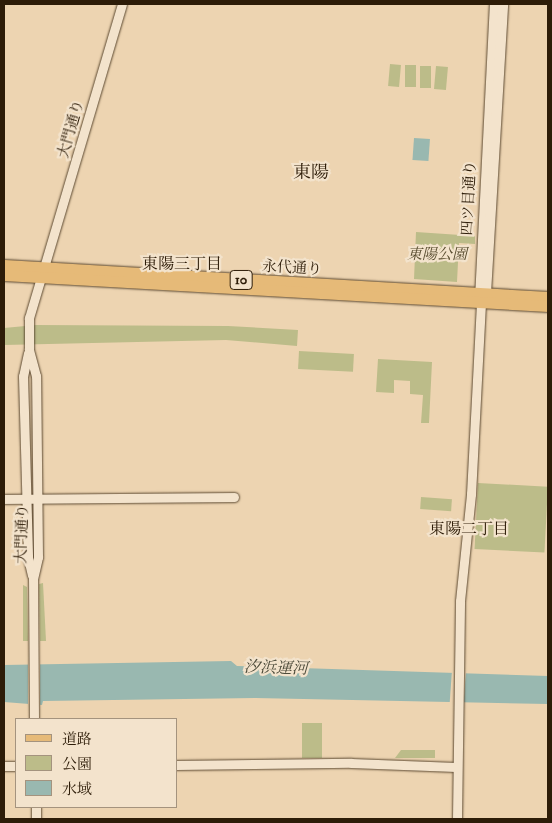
<!DOCTYPE html>
<html>
<head>
<meta charset="utf-8">
<style>
	body { margin:0 }
	#map { position:relative; width:552px; height:823px; overflow:hidden; background:#edd4b1; font-family:"IM FELL DW Pica","Noto Serif JP",serif }
	div>[style] { position:absolute }
	[style*='--x'] { left:calc(var(--x)*1px); top:calc(var(--y)*1px); width:calc(var(--w)*1px); rotate:calc(var(--a)*1deg) }
	.green>* { inset:0; background:#bcbc89; transform-origin:0 0 }
	.water>* { inset:0; background:#99b8b0; transform-origin:0 0 }
	.pier>* { inset:0; background:#edd4b1; transform-origin:0 0 }
	.roads { filter:drop-shadow(0 0 1px #5d4a32) drop-shadow(0 0 1px #5d4a32) }
	.tertiary>* { height:9px; margin:-4.5px; padding:0 4.5px; transform-origin:4.5px; border-radius:4.5px; background:#f3e3cc }
	.secondary>* { height:10px; margin:-5px; padding:0 5px; transform-origin:5px; border-radius:5px; background:#f3e3cc }
	.primary>* { height:11px; margin:-5.5px; padding:0 5.5px; transform-origin:5.5px; border-radius:5.5px; background:#e6ba78 }
	span { translate:-50% -50%; white-space:nowrap; text-align:center; line-height:1.15; -webkit-text-stroke:4.5px #f3e3cc; paint-order:stroke }
	.shield-label span { padding:1px 4px; background:#f3e3cc; border:1px solid; border-radius:4px; -webkit-text-stroke-width:0 }
	.shield-label { font-size:14px; color:#2d1c08; font-weight:700 }
	.street-label { font-size:15px; color:#2d1c08 }
	.park-label { font-size:15px; color:#584c2f; font-style:italic }
	.neighbourhood-label { font-size:16px; color:#2d1c08 }
	.water-label { font-size:16px; color:#4d4b3a; font-style:italic }
	.quarter-label { font-size:18px; color:#2d1c08 }
	.frame { position:absolute; inset:0; border:5px solid #2d1c08; pointer-events:none }
	.legend { position:absolute; left:15px; top:718px; width:162px; height:90px; box-sizing:border-box; background:#f3e3cc; border:1px solid #a4937e; margin:0; padding:6px 9px; list-style:none; font-size:15px; color:#2d1c08 }
	.legend li { display:flex; align-items:center; gap:10px; height:25px }
	.legend b { width:25px; border:1px solid #a4937e }
</style>
</head>
<body>
<div id="map">
	<div class="green">
		<div style="left:390px;top:64px;width:11px;height:22px;rotate:5deg"></div>
		<div style="left:405px;top:65px;width:11px;height:22px"></div>
		<div style="left:420px;top:66px;width:11px;height:22px"></div>
		<div style="left:436px;top:66px;width:12px;height:23px;rotate:5deg"></div>
		<div style="clip-path:polygon(416px 232px,475px 236px,475px 244px,459px 243px,457px 282px,414px 279px)"></div>
		<div style="clip-path:polygon(36px 325px,228px 326px,298px 330px,297px 346px,226px 340px,4px 345px,4px 328px)"></div>
		<div style="left:299px;top:351px;width:55px;height:18px;rotate:3deg"></div>
		<div style="clip-path:polygon(378px 359px,432px 362px,429px 423px,421px 423px,423px 395px,410px 394px,410px 381px,394px 380px,394px 393px,376px 392px)"></div>
		<div style="left:478px;top:483px;width:70px;height:66px;rotate:3deg"></div>
		<div style="left:421px;top:497px;width:31px;height:12px;rotate:4deg"></div>
		<div style="clip-path:polygon(43px 583px,46px 641px,40px 641px,39px 584px)"></div>
		<div style="clip-path:polygon(23px 585px,27px 587px,28px 641px,23px 641px)"></div>
		<div style="left:322px;top:723px;width:35px;height:20px;rotate:90deg"></div>
		<div style="clip-path:polygon(401px 750px,435px 750px,435px 758px,395px 758px)"></div>
	</div>
	<div class="water">
		<div style="left:414px;top:138px;width:16px;height:22px;rotate:4deg"></div>
		<div style="clip-path:polygon(231px 661px,237px 666px,548px 676px,548px 704px,255px 698px,43px 701px,42px 705px,4px 702px,4px 665px)"></div>
	</div>
	<div class="pier">
		<div style="left:28px;top:662px;width:12px;height:43px"></div>
		<div style="left:452px;top:670px;width:14px;height:33px;rotate:4deg"></div>
	</div>
	<div class="roads">
		<div class="tertiary">
			<div style="--x:28;--y:353;--w:24;--a:102"></div>
			<div style="--x:23;--y:376;--w:182;--a:88.4"></div>
			<div style="--x:28;--y:558;--w:18;--a:77"></div>
			<div style="--x:4;--y:499;--w:230;--a:-0.5"></div>
			<div style="--x:34;--y:719;--w:140;--a:-90.4"></div>
			<div style="--x:33;--y:579;--w:23;--a:-77"></div>
			<div style="--x:38;--y:557;--w:181;--a:-90.6"></div>
			<div style="--x:36;--y:376;--w:28;--a:-105"></div>
			<div style="--x:29;--y:349;--w:31;--a:-90"></div>
			<div style="--x:29;--y:318;--w:327;--a:-73.5"></div>
			<div style="--x:176;--y:765;--w:175;--a:-0.7"></div>
			<div style="--x:351;--y:763;--w:105;--a:2.2"></div>
			<div style="--x:4;--y:766;--w:12;--a:0"></div>
			<div style="--x:36;--y:807;--w:12;--a:90"></div>
			<div style="--x:457;--y:819;--w:218;--a:-89.2"></div>
			<div style="--x:460;--y:601;--w:108;--a:-84.1"></div>
			<div style="--x:471;--y:494;--w:192;--a:-87"></div>
		</div>
		<div class="secondary">
			<div style="--x:480;--y:299;--w:295;--a:-87.1"></div>
			<div style="--x:483;--y:299;--w:7;--a:-63"></div>
			<div style="--x:486;--y:293;--w:289;--a:-86.6"></div>
		</div>
		<div class="primary">
			<div style="--x:4;--y:265;--w:545;--a:3.37"></div>
			<div style="--x:4;--y:275;--w:545;--a:3.26"></div>
		</div>
	</div>
	<div class="shield-label">
		<span style="left:241px;top:280px">10</span>
	</div>
	<div class="street-label">
		<span style="left:71px;top:129px;rotate:-74deg">大門通り</span>
		<span style="left:469px;top:198px;rotate:-87deg">四ツ目通り</span>
		<span style="left:292px;top:268px;rotate:3deg">永代通り</span>
		<span style="left:22px;top:534px;rotate:-88deg">大門通り</span>
	</div>
	<div class="park-label">
		<span style="left:437px;top:255px">東陽公園</span>
	</div>
	<div class="neighbourhood-label">
		<span style="left:182px;top:264px">東陽三丁目</span>
		<span style="left:469px;top:529px">東陽二丁目</span>
	</div>
	<div class="water-label">
		<span style="left:276px;top:668px;rotate:2deg">汐浜運河</span>
	</div>
	<div class="quarter-label">
		<span style="left:311px;top:173px">東陽</span>
	</div>
	<div class="frame"></div>
	<ul class="legend">
	<li><b style="height:6px;background:#e6ba78"></b>道路</li>
	<li><b style="height:14px;background:#bcbc89"></b>公園</li>
	<li><b style="height:14px;background:#99b8b0"></b>水域</li>
	</ul>
</div>
</body>
</html>
